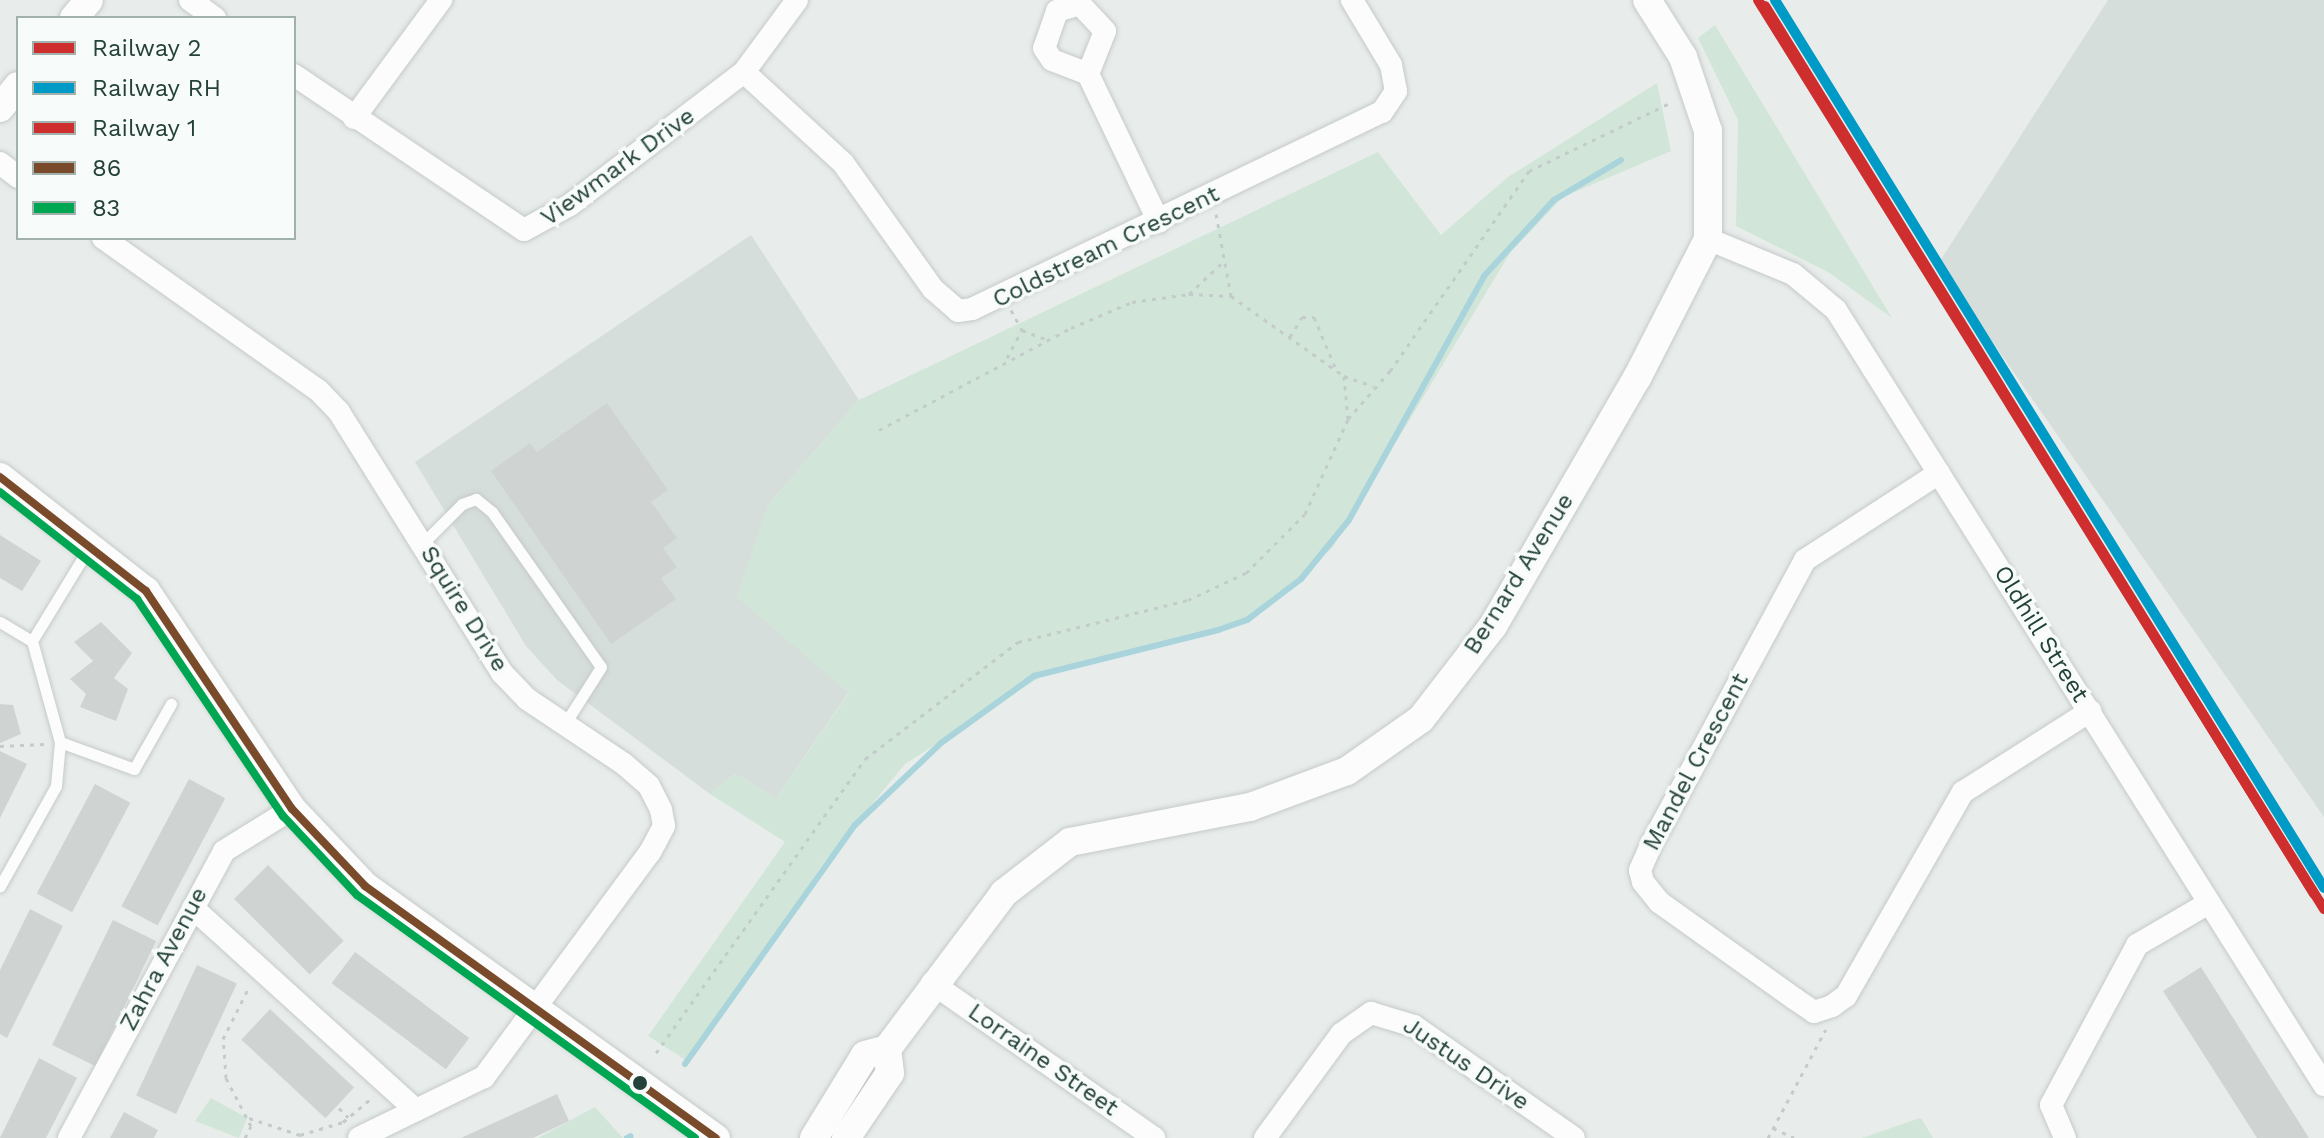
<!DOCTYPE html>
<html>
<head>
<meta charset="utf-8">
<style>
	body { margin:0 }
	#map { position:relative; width:2324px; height:1138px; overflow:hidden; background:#e8edeb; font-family:"Work Sans",sans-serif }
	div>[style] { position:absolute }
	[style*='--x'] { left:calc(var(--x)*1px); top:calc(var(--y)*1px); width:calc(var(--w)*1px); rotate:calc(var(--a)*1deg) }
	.built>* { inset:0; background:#d6dedb }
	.green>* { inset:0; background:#d1e6d8 }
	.stream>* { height:6px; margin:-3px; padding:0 3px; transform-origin:3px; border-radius:3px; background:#a9d4db }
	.building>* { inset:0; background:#cfd4d2; transform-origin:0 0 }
	.path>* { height:3px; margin-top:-1.5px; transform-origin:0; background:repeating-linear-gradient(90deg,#c3ccca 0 4px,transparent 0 10px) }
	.roads { filter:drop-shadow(0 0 2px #c5cac8) drop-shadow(0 0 2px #c5cac8) }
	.service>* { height:11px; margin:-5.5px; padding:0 5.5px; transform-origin:5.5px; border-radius:5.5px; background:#fcfcfc }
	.minor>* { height:22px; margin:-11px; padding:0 11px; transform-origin:11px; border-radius:11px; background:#fcfcfc }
	.tertiary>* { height:28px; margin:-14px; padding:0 14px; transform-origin:14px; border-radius:14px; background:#fcfcfc }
	.bus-1>* { height:8px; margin:-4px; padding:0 4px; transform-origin:4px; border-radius:4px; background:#7a4b2a }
	.bus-2>* { height:8px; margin:-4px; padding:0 4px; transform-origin:4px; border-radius:4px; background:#00a651 }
	.rail-1>* { height:10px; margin:-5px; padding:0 5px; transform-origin:5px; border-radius:5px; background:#cf2e2f }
	.rail-2>* { height:10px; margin:-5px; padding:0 5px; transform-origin:5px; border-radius:5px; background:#009ac7 }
	.rail-3>* { height:10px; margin:-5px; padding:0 5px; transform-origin:5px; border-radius:5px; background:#cf2e2f }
	.dots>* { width:22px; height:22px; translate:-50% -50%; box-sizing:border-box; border:4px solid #f7fbf9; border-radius:50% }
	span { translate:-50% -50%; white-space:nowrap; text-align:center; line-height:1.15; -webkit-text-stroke:7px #f7fbf9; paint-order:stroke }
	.street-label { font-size:24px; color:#24423a }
	.legend { position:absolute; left:16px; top:16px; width:280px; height:224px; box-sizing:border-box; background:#f7fbf9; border:2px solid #a3b1ad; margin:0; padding:10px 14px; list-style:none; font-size:24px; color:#24423a }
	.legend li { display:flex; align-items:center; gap:16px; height:40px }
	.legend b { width:40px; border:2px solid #a3b1ad }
</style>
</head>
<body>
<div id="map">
	<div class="built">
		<div style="clip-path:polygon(2108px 0,2324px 0,2324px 817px,1938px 264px)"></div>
		<div style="clip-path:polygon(751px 235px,859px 400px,768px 505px,849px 692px,776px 798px,735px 774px,710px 794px,557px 680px,526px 646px,415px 462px)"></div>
	</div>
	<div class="green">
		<div style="clip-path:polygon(1715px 25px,1892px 318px,1828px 272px,1736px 226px,1738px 120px,1698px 38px)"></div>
		<div style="clip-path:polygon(1657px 83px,1671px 151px,1563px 197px,1510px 253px,1333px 547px,1250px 622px,1051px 670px,905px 764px,822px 865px,689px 1062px,648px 1036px,785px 842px,710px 794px,735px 774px,776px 798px,849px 693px,737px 597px,768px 505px,859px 400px,1378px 152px,1441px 235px,1508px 177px)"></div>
		<div style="clip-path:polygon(211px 1098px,247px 1118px,239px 1138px,195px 1121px)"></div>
		<div style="clip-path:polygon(595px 1107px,623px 1138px,538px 1138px)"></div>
		<div style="clip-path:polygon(1921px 1118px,1933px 1138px,1862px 1138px,1920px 1118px)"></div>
	</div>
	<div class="stream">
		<div style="--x:685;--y:1064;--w:293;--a:-54.6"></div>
		<div style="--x:855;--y:825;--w:119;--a:-43.6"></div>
		<div style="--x:941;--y:743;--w:115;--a:-35.8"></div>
		<div style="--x:1034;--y:676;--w:190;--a:-14"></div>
		<div style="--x:1218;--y:630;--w:31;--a:-19"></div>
		<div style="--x:1247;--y:620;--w:68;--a:-37.2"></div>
		<div style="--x:1301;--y:579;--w:76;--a:-50.9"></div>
		<div style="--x:1349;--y:520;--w:279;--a:-61"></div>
		<div style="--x:1484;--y:276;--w:103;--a:-47.4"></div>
		<div style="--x:1554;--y:200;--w:78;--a:-30.8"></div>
		<div style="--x:627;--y:1138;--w:4;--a:-27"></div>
	</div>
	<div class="building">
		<div style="clip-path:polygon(607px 403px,668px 490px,651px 502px,677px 538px,663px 548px,677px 567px,661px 578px,676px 599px,611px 644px,491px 471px,530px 443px,537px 452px)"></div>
		<div style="clip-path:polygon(0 535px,41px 561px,22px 591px,0 578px)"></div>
		<div style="clip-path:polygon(101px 622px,132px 653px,114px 678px,128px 689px,116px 721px,80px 707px,86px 694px,70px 679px,93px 661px,74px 642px)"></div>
		<div style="clip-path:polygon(0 704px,13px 705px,21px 734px,0 743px)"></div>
		<div style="clip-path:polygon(0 751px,27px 764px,0 818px)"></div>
		<div style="left:189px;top:779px;width:41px;height:144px;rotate:28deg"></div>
		<div style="left:95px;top:784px;width:40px;height:124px;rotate:28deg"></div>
		<div style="left:268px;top:865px;width:107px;height:48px;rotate:45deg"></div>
		<div style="clip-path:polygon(30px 909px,63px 926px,7px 1038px,0 1034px,0 970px)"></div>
		<div style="left:113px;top:920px;width:48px;height:139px;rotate:26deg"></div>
		<div style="left:355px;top:952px;width:143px;height:39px;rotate:37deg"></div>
		<div style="left:197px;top:965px;width:44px;height:144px;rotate:25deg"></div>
		<div style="clip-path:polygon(2201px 967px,2309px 1138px,2257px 1138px,2163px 991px)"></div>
		<div style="left:270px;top:1009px;width:115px;height:42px;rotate:43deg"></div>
		<div style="clip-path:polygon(39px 1058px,77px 1078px,46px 1138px,0 1138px)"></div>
		<div style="clip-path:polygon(557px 1094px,569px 1121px,533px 1138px,461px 1138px)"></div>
		<div style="clip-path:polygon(124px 1112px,158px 1130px,154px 1138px,110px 1138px)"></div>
	</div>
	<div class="path">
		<div style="--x:1216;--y:214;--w:83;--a:79.6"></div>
		<div style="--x:1189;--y:294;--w:48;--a:-43.3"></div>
		<div style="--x:1011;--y:310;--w:23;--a:61"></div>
		<div style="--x:1022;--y:330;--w:26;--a:21"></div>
		<div style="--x:1290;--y:337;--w:23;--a:-59"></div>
		<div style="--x:1302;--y:317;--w:12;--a:0"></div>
		<div style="--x:1314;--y:317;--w:54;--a:67.2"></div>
		<div style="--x:1007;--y:358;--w:32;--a:-62"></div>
		<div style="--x:1344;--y:376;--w:31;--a:19"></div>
		<div style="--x:879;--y:430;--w:217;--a:-28"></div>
		<div style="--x:1071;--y:328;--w:66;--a:-23.1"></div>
		<div style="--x:1132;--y:302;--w:58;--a:-8"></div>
		<div style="--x:1189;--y:294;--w:42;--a:2.7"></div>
		<div style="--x:1231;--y:296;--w:138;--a:35.3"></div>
		<div style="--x:1344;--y:376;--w:43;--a:84.7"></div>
		<div style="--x:0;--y:746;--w:44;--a:-2.6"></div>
		<div style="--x:656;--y:1053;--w:361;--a:-54.6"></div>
		<div style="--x:865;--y:759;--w:193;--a:-37.4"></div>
		<div style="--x:1018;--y:642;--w:175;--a:-13.9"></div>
		<div style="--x:1188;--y:600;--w:64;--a:-25"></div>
		<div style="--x:1246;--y:573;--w:83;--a:-45"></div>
		<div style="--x:1305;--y:514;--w:104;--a:-65.6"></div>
		<div style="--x:1348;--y:419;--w:64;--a:-48.8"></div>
		<div style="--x:1390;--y:371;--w:244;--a:-55.2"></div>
		<div style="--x:1529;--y:171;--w:159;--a:-25.8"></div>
		<div style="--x:339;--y:1108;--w:13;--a:45"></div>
		<div style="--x:249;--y:1118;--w:54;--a:18.4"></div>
		<div style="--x:300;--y:1135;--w:45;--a:-16.8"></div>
		<div style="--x:343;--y:1122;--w:40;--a:-40"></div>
		<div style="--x:1773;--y:1128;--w:23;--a:25"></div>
		<div style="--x:245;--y:1138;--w:13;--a:-63"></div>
		<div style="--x:251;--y:1126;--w:54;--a:-117.5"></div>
		<div style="--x:226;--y:1078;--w:39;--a:-94"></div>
		<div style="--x:223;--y:1039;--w:60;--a:-63.4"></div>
		<div style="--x:1768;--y:1138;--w:123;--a:-62"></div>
	</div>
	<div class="roads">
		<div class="service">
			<div style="--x:423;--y:543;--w:55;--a:-45"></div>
			<div style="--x:462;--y:504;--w:15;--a:-20"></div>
			<div style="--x:476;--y:499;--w:21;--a:39"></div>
			<div style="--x:492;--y:512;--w:189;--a:54.9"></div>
			<div style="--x:601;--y:667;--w:69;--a:122.5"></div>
			<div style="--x:0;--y:622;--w:37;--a:31"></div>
			<div style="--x:32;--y:641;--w:105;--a:74.5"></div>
			<div style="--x:60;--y:742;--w:44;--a:95.2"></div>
			<div style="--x:56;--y:786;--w:115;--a:119.2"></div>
			<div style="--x:32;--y:641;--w:111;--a:-58.6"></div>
			<div style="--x:60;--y:742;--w:79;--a:20"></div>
			<div style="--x:134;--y:769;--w:75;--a:-60.4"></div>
		</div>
		<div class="minor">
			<div style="--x:190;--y:0;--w:31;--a:36"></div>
			<div style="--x:744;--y:72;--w:134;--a:42.6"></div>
			<div style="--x:843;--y:163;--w:155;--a:54.5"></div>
			<div style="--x:933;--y:289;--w:33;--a:41"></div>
			<div style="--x:958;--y:311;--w:14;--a:-8"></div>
			<div style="--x:972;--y:309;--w:455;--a:-25.7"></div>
			<div style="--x:1382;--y:112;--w:25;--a:-56"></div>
			<div style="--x:1396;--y:91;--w:26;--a:-101"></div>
			<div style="--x:1391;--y:65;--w:76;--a:-121"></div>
			<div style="--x:1088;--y:74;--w:46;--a:-68.4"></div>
			<div style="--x:1105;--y:31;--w:37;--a:-133"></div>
			<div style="--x:1080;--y:4;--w:24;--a:163"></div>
			<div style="--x:1057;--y:11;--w:39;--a:109"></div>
			<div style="--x:1044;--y:48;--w:14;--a:56"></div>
			<div style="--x:1052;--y:60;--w:39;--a:21"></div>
			<div style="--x:1088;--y:74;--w:164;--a:64.4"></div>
			<div style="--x:294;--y:75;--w:277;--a:34"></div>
			<div style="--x:524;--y:230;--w:52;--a:-28.5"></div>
			<div style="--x:570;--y:205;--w:219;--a:-37.4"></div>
			<div style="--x:744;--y:72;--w:89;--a:-53.6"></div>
			<div style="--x:354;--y:118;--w:147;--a:-53.6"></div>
			<div style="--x:0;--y:163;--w:23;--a:38"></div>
			<div style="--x:103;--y:238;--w:263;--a:35.3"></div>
			<div style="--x:318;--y:390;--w:30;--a:46"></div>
			<div style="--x:339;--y:412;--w:308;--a:58"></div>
			<div style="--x:502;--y:673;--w:36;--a:46"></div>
			<div style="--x:527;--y:699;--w:117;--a:33.8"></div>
			<div style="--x:624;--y:764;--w:33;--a:41"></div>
			<div style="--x:649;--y:786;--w:27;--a:63"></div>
			<div style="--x:661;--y:810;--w:16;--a:79"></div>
			<div style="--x:664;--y:826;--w:30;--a:118"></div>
			<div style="--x:650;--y:852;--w:280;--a:126.4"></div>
			<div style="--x:484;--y:1077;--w:139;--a:154"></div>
			<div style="--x:1708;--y:239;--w:92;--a:22.4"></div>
			<div style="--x:1793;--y:274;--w:56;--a:39.9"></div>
			<div style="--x:1836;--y:310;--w:916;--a:57.8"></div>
			<div style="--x:1939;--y:473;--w:160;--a:147"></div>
			<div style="--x:1805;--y:560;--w:322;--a:118.4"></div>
			<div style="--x:1652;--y:843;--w:30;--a:114"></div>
			<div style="--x:1640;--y:870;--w:12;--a:76"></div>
			<div style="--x:1643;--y:882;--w:26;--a:51"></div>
			<div style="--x:1659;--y:902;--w:167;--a:35.5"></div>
			<div style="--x:1795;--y:999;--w:23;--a:34"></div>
			<div style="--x:1814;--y:1012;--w:19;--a:-18"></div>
			<div style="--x:1832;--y:1006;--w:17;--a:-36"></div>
			<div style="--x:1846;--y:996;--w:235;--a:-60.2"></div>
			<div style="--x:1963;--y:792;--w:151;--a:-32.5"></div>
			<div style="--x:193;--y:908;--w:301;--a:42.2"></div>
			<div style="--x:932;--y:983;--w:271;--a:34.9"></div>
			<div style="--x:69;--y:1138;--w:326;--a:-61.6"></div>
			<div style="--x:224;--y:851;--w:80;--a:-31.7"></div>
			<div style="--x:1265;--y:1138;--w:129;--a:-53.8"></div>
			<div style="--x:1341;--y:1034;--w:37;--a:-35"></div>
			<div style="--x:1371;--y:1013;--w:45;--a:16.8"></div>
			<div style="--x:1414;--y:1026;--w:195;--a:35"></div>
			<div style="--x:2065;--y:1138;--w:36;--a:-113"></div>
			<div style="--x:2051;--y:1105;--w:182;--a:-61.7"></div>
			<div style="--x:2137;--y:945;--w:83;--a:-30.3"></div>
		</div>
		<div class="tertiary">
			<div style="--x:74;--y:18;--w:23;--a:-50"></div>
			<div style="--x:0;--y:108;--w:28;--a:-51"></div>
			<div style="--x:0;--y:477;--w:185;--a:38"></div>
			<div style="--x:146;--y:591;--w:262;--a:56.2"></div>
			<div style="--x:292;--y:809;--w:106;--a:46.5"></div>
			<div style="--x:365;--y:886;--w:432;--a:35.7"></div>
			<div style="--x:814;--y:1138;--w:97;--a:-58.4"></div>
			<div style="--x:865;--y:1055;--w:23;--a:-15"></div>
			<div style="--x:887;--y:1049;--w:195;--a:-53.1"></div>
			<div style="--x:1004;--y:893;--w:83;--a:-37.7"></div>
			<div style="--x:1070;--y:842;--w:183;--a:-11"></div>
			<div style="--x:1250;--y:807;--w:103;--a:-20.4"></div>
			<div style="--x:1347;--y:771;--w:90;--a:-35.1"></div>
			<div style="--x:1421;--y:719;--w:118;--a:-52.3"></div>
			<div style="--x:1493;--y:626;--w:287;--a:-59.9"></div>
			<div style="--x:1637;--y:378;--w:156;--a:-62.9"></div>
			<div style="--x:1708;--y:239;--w:108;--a:-90"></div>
			<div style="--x:1708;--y:131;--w:78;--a:-108.7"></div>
			<div style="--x:1683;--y:57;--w:67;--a:-122.3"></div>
			<div style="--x:846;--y:1138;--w:78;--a:-55.9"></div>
			<div style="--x:890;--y:1073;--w:24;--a:-97"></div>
		</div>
	</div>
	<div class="bus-1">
		<div style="--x:0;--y:477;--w:185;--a:38"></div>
		<div style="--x:146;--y:591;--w:262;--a:56.2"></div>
		<div style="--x:292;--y:809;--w:106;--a:46.5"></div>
		<div style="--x:365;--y:886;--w:432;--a:35.7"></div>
	</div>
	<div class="bus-2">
		<div style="--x:0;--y:492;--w:174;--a:38"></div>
		<div style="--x:137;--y:599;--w:262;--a:56.1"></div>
		<div style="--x:283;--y:816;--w:108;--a:46.9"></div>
		<div style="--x:357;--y:895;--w:416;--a:35.7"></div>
	</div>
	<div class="rail-1">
		<div style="--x:1758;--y:0;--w:1071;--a:58.09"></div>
	</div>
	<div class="rail-2">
		<div style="--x:1775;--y:0;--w:1044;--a:58.27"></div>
	</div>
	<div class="rail-3">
		<div style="--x:1765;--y:6;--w:1044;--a:58.27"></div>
	</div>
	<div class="dots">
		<div style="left:640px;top:1083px;background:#24423a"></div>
	</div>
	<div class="street-label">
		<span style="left:618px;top:167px;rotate:-36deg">Viewmark Drive</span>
		<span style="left:1106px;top:247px;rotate:-26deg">Coldstream Crescent</span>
		<span style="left:1519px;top:574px;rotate:-58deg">Bernard Avenue</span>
		<span style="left:464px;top:609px;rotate:58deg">Squire Drive</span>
		<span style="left:2041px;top:634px;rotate:58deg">Oldhill Street</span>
		<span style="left:1696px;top:762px;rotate:-62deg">Mandel Crescent</span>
		<span style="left:164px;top:959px;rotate:-62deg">Zahra Avenue</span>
		<span style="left:1043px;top:1060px;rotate:35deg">Lorraine Street</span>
		<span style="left:1466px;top:1064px;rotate:34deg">Justus Drive</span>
	</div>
	<ul class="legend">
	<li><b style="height:10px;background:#cf2e2f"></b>Railway 2</li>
	<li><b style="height:10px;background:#009ac7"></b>Railway RH</li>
	<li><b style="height:10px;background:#cf2e2f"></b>Railway 1</li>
	<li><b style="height:10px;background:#7a4b2a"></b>86</li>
	<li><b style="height:10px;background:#00a651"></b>83</li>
	</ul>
</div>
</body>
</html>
